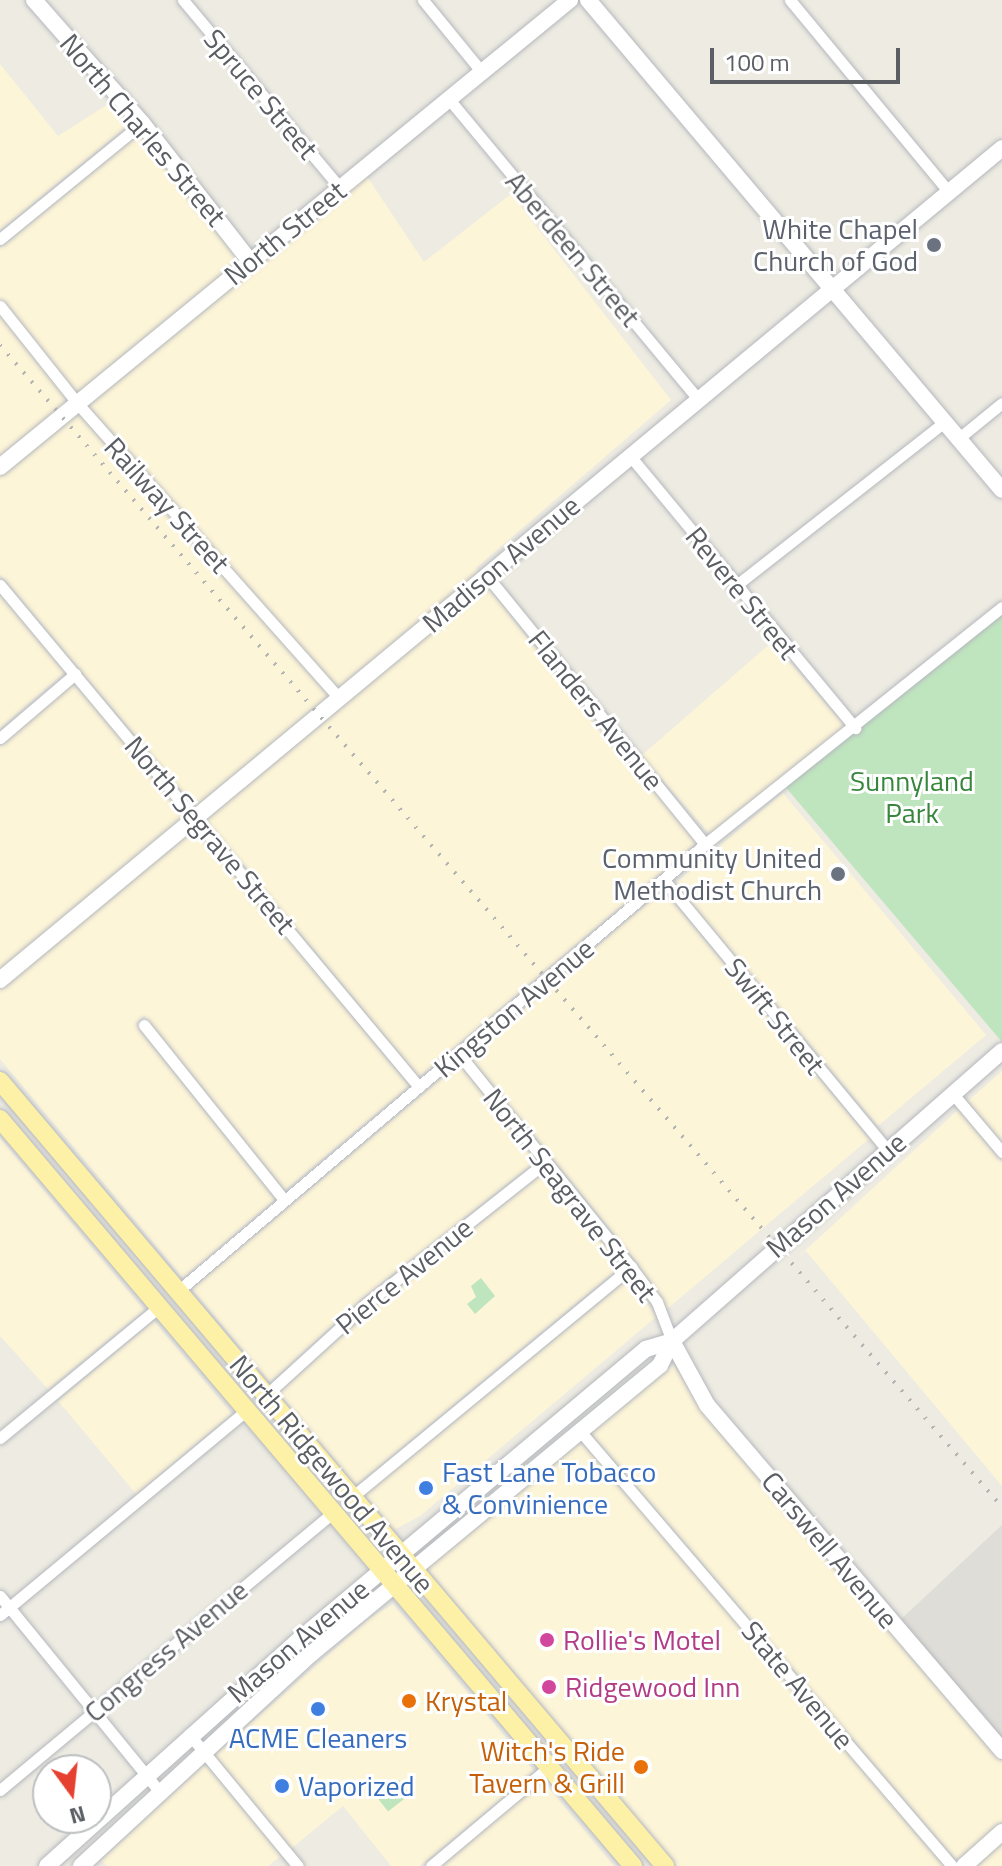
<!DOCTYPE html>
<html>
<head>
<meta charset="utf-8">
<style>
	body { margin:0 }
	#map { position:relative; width:1002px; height:1866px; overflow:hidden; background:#edebe2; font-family:"Titillium Web",sans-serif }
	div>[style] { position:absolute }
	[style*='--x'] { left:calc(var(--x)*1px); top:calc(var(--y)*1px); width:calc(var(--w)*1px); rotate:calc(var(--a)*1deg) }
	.commercial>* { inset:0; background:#fdf5d8; transform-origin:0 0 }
	.industrial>* { inset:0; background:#dfddd7 }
	.green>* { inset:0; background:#bfe5bf; transform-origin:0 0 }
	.roads { filter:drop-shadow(0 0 2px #b5b8bd) drop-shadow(0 0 2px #b5b8bd) }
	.street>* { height:11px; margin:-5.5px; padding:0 5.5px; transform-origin:5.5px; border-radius:5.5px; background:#fff }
	.secondary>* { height:16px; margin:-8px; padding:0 8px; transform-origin:8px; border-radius:8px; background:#fff }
	.primary>* { height:18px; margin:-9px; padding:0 9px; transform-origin:9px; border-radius:9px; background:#fdf0a7 }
	.rail>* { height:4px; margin-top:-2px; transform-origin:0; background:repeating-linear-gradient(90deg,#b3b4b4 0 2px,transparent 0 12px) }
	.dots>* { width:22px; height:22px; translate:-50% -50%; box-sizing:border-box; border:4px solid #fff; border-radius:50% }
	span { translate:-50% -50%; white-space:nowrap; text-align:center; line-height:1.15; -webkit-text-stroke:6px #fff; paint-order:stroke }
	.street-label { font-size:28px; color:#5b5e63 }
	.worship-label { font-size:28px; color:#5b616d }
	.right { translate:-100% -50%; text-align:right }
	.park-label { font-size:28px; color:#37863b }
	.shop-label { font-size:28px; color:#366cbe }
	.left { translate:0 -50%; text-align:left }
	.hotel-label { font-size:28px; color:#b23c85 }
	.food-label { font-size:28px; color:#c56008 }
	.north { position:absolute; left:32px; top:1754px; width:80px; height:80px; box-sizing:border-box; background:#fff; border:2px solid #bdbfc1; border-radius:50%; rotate:165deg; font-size:22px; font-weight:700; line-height:32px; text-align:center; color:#5b5e63 }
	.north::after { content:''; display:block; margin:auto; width:28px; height:36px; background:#e64030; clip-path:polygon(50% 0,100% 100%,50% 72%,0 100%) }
	.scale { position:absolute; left:710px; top:48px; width:190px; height:36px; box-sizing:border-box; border:4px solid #5b5e63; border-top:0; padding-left:10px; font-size:24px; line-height:28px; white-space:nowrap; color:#5b5e63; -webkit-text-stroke:6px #fff; paint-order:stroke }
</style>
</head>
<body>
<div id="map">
	<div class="commercial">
		<div style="clip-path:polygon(0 64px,58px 136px,113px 101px,132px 122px,0 230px)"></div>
		<div style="clip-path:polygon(141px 133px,241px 260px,0 458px,0 248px)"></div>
		<div style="clip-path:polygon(366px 175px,424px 262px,511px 194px,671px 400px,476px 568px,479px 573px,196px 808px,0 574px,0 476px)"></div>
		<div style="clip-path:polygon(487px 586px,624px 763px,629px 760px,696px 843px,419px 1077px,206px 819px)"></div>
		<div style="clip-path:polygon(0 595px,65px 672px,0 728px)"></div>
		<div style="left:772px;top:642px;width:112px;height:173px;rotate:49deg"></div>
		<div style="clip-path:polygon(74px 683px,186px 816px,0 971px,0 747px)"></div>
		<div style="left:783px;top:793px;width:316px;height:141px;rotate:50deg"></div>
		<div style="clip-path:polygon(196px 827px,409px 1086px,285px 1190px,144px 1015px,135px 1024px,275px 1199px,183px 1278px,0 1059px,0 989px)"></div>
		<div style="clip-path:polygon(663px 890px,869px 1139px,667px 1309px,633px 1257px,469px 1056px)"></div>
		<div style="clip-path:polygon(459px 1064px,536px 1161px,362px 1298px,270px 1382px,192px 1289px)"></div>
		<div style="clip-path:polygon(1002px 1071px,1002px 1142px,968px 1101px)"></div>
		<div style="clip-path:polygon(958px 1110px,1002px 1162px,1002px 1486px,806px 1251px,797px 1258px)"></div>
		<div style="clip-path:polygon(0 1138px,144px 1310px,48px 1389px,0 1336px)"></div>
		<div style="clip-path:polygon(545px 1172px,622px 1265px,356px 1485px,279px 1393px,371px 1310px)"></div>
		<div style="clip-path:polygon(631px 1277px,656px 1317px,420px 1516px,394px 1530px,365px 1495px)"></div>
		<div style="left:154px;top:1321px;width:121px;height:125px;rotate:50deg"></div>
		<div style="clip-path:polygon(673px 1365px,738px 1454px,1002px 1761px,1002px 1823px,958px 1862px,590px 1432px)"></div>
		<div style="clip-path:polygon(580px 1441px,702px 1581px,944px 1866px,676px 1866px,427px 1569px)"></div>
		<div style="clip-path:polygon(393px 1604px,534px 1771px,420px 1866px,391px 1866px,343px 1806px,292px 1848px,215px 1755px,370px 1618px)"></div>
		<div style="clip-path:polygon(205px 1764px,281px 1856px,268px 1866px,107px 1866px,101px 1860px)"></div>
		<div style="clip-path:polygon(543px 1781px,614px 1866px,442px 1866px)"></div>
		<div style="clip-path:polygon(1002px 1842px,1002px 1866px,974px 1866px)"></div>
	</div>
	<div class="industrial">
		<div style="clip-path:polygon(1002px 1525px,1002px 1741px,899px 1621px)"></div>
	</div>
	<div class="green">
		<div style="clip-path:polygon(1002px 607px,1002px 1042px,783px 784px)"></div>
		<div style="clip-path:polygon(481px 1278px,495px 1296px,475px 1314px,467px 1304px,476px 1297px,471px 1286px)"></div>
		<div style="left:399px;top:1780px;width:18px;height:28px;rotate:52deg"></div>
	</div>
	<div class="roads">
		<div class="street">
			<div style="--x:183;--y:0;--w:245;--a:50.1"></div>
			<div style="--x:423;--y:0;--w:92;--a:50.8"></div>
			<div style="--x:790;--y:0;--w:249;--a:50.4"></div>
			<div style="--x:448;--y:98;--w:393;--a:50.3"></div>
			<div style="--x:0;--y:239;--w:183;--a:-39.2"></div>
			<div style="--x:0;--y:306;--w:125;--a:51.5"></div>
			<div style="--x:78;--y:404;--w:393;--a:48.4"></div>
			<div style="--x:959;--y:438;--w:55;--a:-39.1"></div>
			<div style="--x:631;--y:457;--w:352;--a:50.4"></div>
			<div style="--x:487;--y:576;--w:345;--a:50.9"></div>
			<div style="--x:0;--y:585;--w:654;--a:50.15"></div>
			<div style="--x:734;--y:587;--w:269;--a:-38.1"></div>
			<div style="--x:0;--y:738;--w:99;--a:-40.5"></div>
			<div style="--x:664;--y:880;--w:352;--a:50.4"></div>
			<div style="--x:144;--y:1025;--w:224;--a:51.3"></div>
			<div style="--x:459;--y:1054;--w:274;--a:51.1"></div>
			<div style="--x:631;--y:1267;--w:44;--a:53.4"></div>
			<div style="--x:657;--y:1302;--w:42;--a:69"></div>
			<div style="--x:953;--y:1094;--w:76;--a:49.8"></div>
			<div style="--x:178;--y:1291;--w:691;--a:-40.3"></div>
			<div style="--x:705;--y:844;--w:380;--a:-38.6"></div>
			<div style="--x:266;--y:1395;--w:135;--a:-42.3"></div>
			<div style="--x:366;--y:1304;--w:229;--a:-38.3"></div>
			<div style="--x:580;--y:1431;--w:572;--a:49.46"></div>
			<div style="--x:0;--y:1438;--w:206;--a:-39.5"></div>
			<div style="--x:352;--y:1497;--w:362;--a:-39.5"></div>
			<div style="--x:0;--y:1596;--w:253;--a:50.8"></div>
			<div style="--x:0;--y:1615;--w:320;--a:-39.7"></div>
			<div style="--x:189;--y:1734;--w:171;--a:50.5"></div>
			<div style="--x:0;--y:1790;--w:433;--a:-39.8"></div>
			<div style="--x:431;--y:1866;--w:154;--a:-40"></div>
		</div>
		<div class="secondary">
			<div style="--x:34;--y:0;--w:164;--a:48.7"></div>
			<div style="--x:142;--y:123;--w:175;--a:52"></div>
			<div style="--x:588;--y:0;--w:641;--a:49.81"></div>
			<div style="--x:0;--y:467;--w:737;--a:-39.33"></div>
			<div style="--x:0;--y:980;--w:1302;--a:-39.7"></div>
			<div style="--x:672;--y:1341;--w:73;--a:61.3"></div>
			<div style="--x:707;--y:1405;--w:455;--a:49.5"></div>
			<div style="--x:47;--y:1866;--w:338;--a:-41.9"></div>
			<div style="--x:299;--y:1640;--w:453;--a:-40"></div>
			<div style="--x:646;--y:1349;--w:27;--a:-17"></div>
			<div style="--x:81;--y:1866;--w:313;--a:-42.7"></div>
			<div style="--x:311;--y:1654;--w:453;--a:-39.6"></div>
			<div style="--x:660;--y:1365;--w:27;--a:-63"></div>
			<div style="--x:672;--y:1341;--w:439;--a:-41.3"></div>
			<div style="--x:964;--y:1866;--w:51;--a:-41.8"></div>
		</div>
		<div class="primary">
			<div style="--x:0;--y:1081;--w:1029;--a:49.73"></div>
			<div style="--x:0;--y:1119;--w:979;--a:49.72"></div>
		</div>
	</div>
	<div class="rail">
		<div style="--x:0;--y:345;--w:1534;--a:49.23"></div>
	</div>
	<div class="dots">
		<div style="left:934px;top:245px;background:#6b7280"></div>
		<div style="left:838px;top:874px;background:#6b7280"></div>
		<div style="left:426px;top:1488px;background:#3f7fe0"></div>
		<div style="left:547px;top:1640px;background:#d1479c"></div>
		<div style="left:549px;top:1687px;background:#d1479c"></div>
		<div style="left:409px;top:1701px;background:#e8710a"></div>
		<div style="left:318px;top:1709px;background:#3f7fe0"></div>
		<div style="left:641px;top:1767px;background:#e8710a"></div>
		<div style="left:282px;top:1786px;background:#3f7fe0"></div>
	</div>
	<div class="street-label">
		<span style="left:261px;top:94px;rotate:50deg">Spruce Street</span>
		<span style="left:143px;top:130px;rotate:50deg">North Charles Street</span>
		<span style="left:285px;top:233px;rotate:-39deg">North Street</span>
		<span style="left:573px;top:249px;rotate:50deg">Aberdeen Street</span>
		<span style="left:167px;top:505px;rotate:48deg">Railway Street</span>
		<span style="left:501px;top:564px;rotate:-40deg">Madison Avenue</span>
		<span style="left:742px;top:593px;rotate:51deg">Revere Street</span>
		<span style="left:596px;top:710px;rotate:51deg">Flanders Avenue</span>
		<span style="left:210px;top:835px;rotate:50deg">North Segrave Street</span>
		<span style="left:514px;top:1008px;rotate:-40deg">Kingston Avenue</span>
		<span style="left:775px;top:1016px;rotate:51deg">Swift Street</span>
		<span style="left:570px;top:1195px;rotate:52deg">North Seagrave Street</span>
		<span style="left:836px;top:1195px;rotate:-41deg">Mason Avenue</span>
		<span style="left:404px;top:1276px;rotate:-39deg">Pierce Avenue</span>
		<span style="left:332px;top:1474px;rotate:50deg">North Ridgewood Avenue</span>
		<span style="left:830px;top:1550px;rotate:50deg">Carswell Avenue</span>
		<span style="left:298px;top:1641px;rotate:-40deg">Mason Avenue</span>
		<span style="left:166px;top:1651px;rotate:-40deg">Congress Avenue</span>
		<span style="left:798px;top:1685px;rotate:50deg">State Avenue</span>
	</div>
	<div class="worship-label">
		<span class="right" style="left:918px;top:245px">White Chapel<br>Church of God</span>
		<span class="right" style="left:822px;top:874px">Community United<br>Methodist Church</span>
	</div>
	<div class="park-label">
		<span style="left:912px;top:797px">Sunnyland<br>Park</span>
	</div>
	<div class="shop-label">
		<span class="left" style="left:442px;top:1488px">Fast Lane Tobacco<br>&amp; Convinience</span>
		<span style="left:318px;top:1738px">ACME Cleaners</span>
		<span class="left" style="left:298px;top:1786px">Vaporized</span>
	</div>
	<div class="hotel-label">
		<span class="left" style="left:563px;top:1640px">Rollie's Motel</span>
		<span class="left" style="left:565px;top:1687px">Ridgewood Inn</span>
	</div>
	<div class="food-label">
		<span class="left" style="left:425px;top:1701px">Krystal</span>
		<span class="right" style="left:625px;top:1767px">Witch's Ride<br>Tavern &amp; Grill</span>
	</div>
	<div class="north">N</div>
	<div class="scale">100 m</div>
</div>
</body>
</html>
